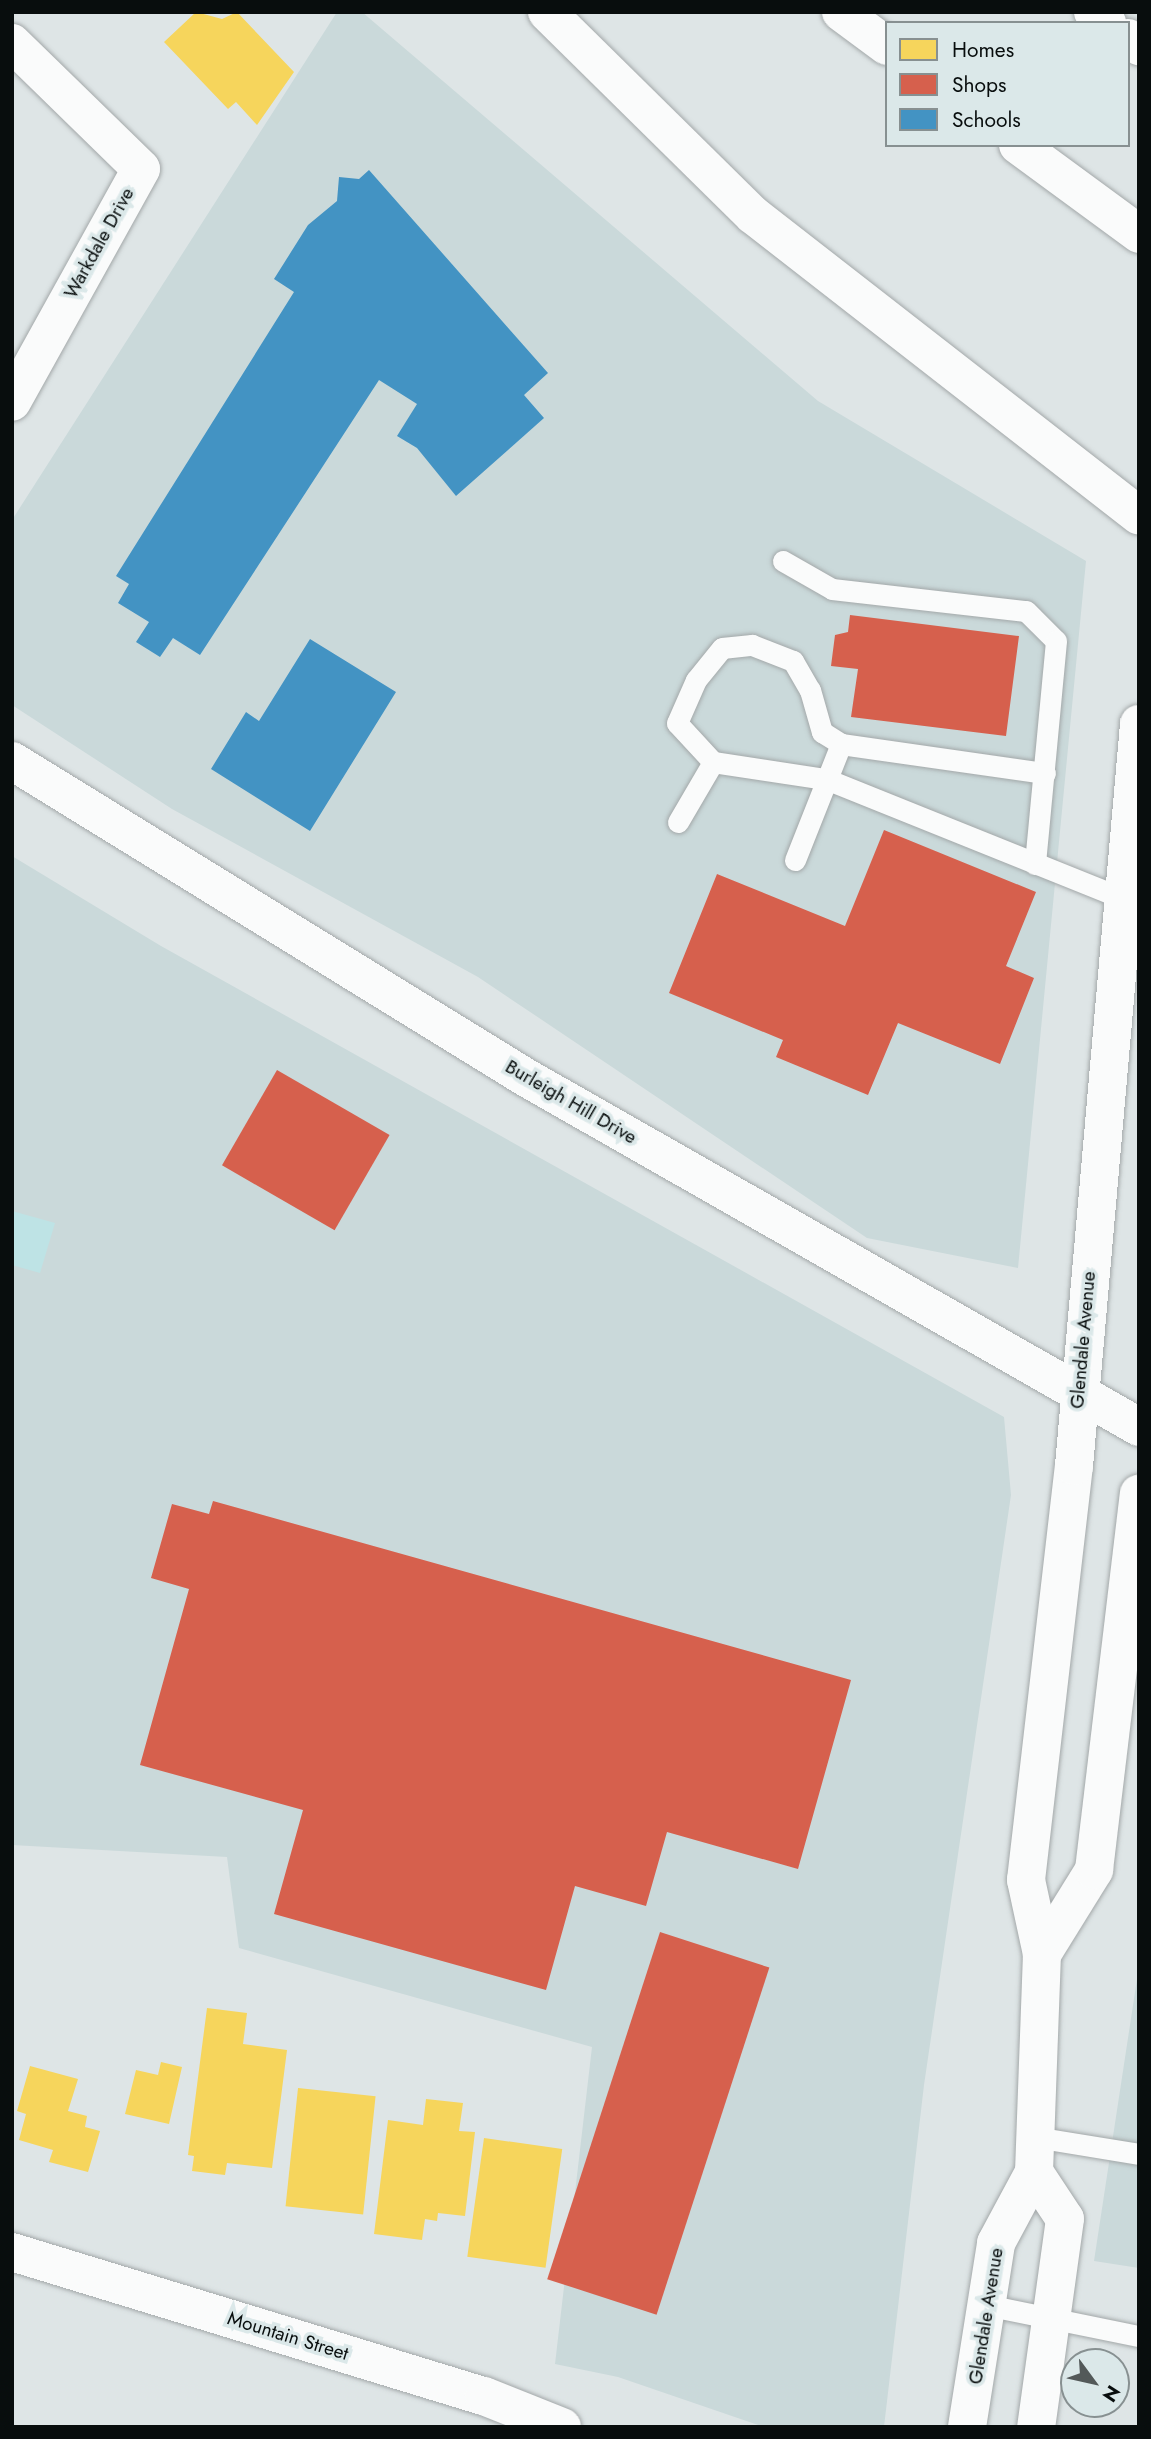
<!DOCTYPE html>
<html>
<head>
<meta charset="utf-8">
<style>
	body { margin:0 }
	#map { position:relative; width:1151px; height:2439px; overflow:hidden; background:#dee5e6; font-family:Jost,sans-serif }
	div>[style] { position:absolute }
	[style*='--x'] { left:calc(var(--x)*1px); top:calc(var(--y)*1px); width:calc(var(--w)*1px); rotate:calc(var(--a)*1deg) }
	.built>* { inset:0; background:#cad9da }
	.green>* { inset:0; background:#bee3e5 }
	.homes>* { inset:0; background:#f6d55c; transform-origin:0 0 }
	.shops>* { inset:0; background:#d6604d; transform-origin:0 0 }
	.schools>* { inset:0; background:#4393c3 }
	.roads { filter:drop-shadow(0 0 2px #a3a8a9) drop-shadow(0 0 2px #a3a8a9) }
	.service>* { height:21px; margin:-10.5px; padding:0 10.5px; transform-origin:10.5px; border-radius:10.5px; background:#fafbfb }
	.minor>* { height:38px; margin:-19px; padding:0 19px; transform-origin:19px; border-radius:19px; background:#fafbfb }
	.tertiary>* { height:38px; margin:-19px; padding:0 19px; transform-origin:19px; border-radius:19px; background:#fafbfb }
	.secondary>* { height:38px; margin:-19px; padding:0 19px; transform-origin:19px; border-radius:19px; background:#fafbfb }
	.motorway>* { height:38px; margin:-19px; padding:0 19px; transform-origin:19px; border-radius:19px; background:#fafbfb }
	span { translate:-50% -50%; white-space:nowrap; text-align:center; line-height:1.15; -webkit-text-stroke:7px #dbe8e9; paint-order:stroke }
	.street-label { font-size:19px; color:#080d0d }
	.frame { position:absolute; inset:0; border:14px solid #080d0d; pointer-events:none }
	.legend { position:absolute; left:885px; top:21px; width:245px; height:126px; box-sizing:border-box; background:#dbe8e9; border:2px solid #879091; margin:0; padding:9px 12px; list-style:none; font-size:21px; color:#080d0d }
	.legend li { display:flex; align-items:center; gap:14px; height:35px }
	.legend b { width:35px; border:2px solid #879091 }
	.north { position:absolute; left:1060px; top:2348px; width:70px; height:70px; box-sizing:border-box; background:#dbe8e9; border:2px solid #879091; border-radius:50%; rotate:123deg; font-size:19px; font-weight:700; line-height:28px; text-align:center; color:#080d0d }
	.north::after { content:''; display:block; margin:auto; width:24px; height:32px; background:#535959; clip-path:polygon(50% 0,100% 100%,50% 72%,0 100%) }
</style>
</head>
<body>
<div id="map">
	<div class="built">
		<div style="clip-path:polygon(337px 12px,362px 12px,818px 401px,1086px 561px,1018px 1268px,867px 1238px,478px 977px,172px 809px,12px 705px,12px 520px)"></div>
		<div style="clip-path:polygon(12px 856px,161px 946px,1004px 1417px,1011px 1495px,924px 2085px,884px 2427px,764px 2427px,618px 2377px,555px 2364px,592px 2047px,239px 1948px,227px 1857px,12px 1845px)"></div>
		<div style="clip-path:polygon(1139px 1966px,1139px 2268px,1094px 2261px)"></div>
	</div>
	<div class="green">
		<div style="clip-path:polygon(12px 1211px,55px 1223px,40px 1273px,12px 1265px)"></div>
	</div>
	<div class="homes">
		<div style="clip-path:polygon(196px 12px,222px 19px,237px 12px,294px 72px,257px 125px,236px 102px,228px 109px,164px 42px)"></div>
		<div style="clip-path:polygon(207px 2008px,247px 2013px,243px 2044px,287px 2050px,272px 2168px,227px 2163px,225px 2175px,192px 2171px,194px 2156px,188px 2155px)"></div>
		<div style="clip-path:polygon(161px 2062px,182px 2067px,169px 2124px,125px 2114px,136px 2070px,158px 2075px)"></div>
		<div style="clip-path:polygon(30px 2066px,78px 2079px,68px 2111px,87px 2116px,85px 2127px,100px 2131px,88px 2172px,49px 2162px,53px 2150px,19px 2140px,26px 2114px,17px 2111px)"></div>
		<div style="left:298px;top:2088px;width:78px;height:119px;rotate:6deg"></div>
		<div style="clip-path:polygon(426px 2099px,463px 2103px,459px 2131px,475px 2132px,465px 2216px,438px 2213px,437px 2221px,425px 2219px,422px 2240px,374px 2234px,388px 2120px,423px 2125px)"></div>
		<div style="left:484px;top:2138px;width:79px;height:120px;rotate:8deg"></div>
	</div>
	<div class="shops">
		<div style="clip-path:polygon(850px 615px,1019px 636px,1006px 736px,851px 717px,858px 669px,831px 666px,835px 635px,848px 632px)"></div>
		<div style="clip-path:polygon(884px 830px,1036px 892px,1006px 966px,1034px 978px,1000px 1064px,898px 1023px,868px 1095px,776px 1057px,783px 1040px,669px 993px,717px 874px,845px 926px)"></div>
		<div style="left:277px;top:1070px;width:130px;height:110px;rotate:30deg"></div>
		<div style="clip-path:polygon(213px 1501px,851px 1680px,798px 1869px,667px 1832px,646px 1906px,575px 1886px,546px 1990px,274px 1914px,303px 1810px,140px 1765px,189px 1589px,151px 1578px,172px 1504px,209px 1514px)"></div>
		<div style="left:660px;top:1932px;width:115px;height:365px;rotate:18deg"></div>
	</div>
	<div class="schools">
		<div style="clip-path:polygon(369px 170px,548px 373px,524px 395px,544px 418px,456px 496px,417px 448px,397px 436px,417px 404px,379px 380px,200px 655px,173px 638px,160px 657px,136px 642px,149px 622px,118px 603px,129px 584px,116px 576px,294px 292px,274px 279px,308px 225px,337px 201px,339px 177px,359px 179px)"></div>
		<div style="clip-path:polygon(310px 639px,396px 692px,310px 831px,211px 769px,246px 712px,259px 721px)"></div>
	</div>
	<div class="roads">
		<div class="service">
			<div style="--x:783;--y:561;--w:56;--a:29.7"></div>
			<div style="--x:832;--y:589;--w:195;--a:6.5"></div>
			<div style="--x:1026;--y:611;--w:42;--a:45"></div>
			<div style="--x:1056;--y:641;--w:224;--a:95.4"></div>
			<div style="--x:713;--y:762;--w:53;--a:-132.7"></div>
			<div style="--x:677;--y:723;--w:47;--a:-66.2"></div>
			<div style="--x:696;--y:680;--w:41;--a:-50.9"></div>
			<div style="--x:722;--y:648;--w:30;--a:-6"></div>
			<div style="--x:752;--y:645;--w:44;--a:21.3"></div>
			<div style="--x:793;--y:661;--w:34;--a:60"></div>
			<div style="--x:810;--y:690;--w:44;--a:74.1"></div>
			<div style="--x:822;--y:732;--w:22;--a:32"></div>
			<div style="--x:841;--y:744;--w:206;--a:8.1"></div>
			<div style="--x:678;--y:822;--w:69;--a:-59.7"></div>
			<div style="--x:713;--y:762;--w:114;--a:8.6"></div>
			<div style="--x:826;--y:779;--w:319;--a:21.9"></div>
			<div style="--x:795;--y:860;--w:125;--a:-68.4"></div>
			<div style="--x:1035;--y:2137;--w:105;--a:9.3"></div>
			<div style="--x:986;--y:2305;--w:156;--a:11.5"></div>
		</div>
		<div class="minor">
			<div style="--x:12;--y:43;--w:180;--a:44.3"></div>
			<div style="--x:141;--y:169;--w:266;--a:119"></div>
		</div>
		<div class="tertiary">
			<div style="--x:12;--y:2252;--w:493;--a:17"></div>
			<div style="--x:484;--y:2396;--w:84;--a:21.7"></div>
		</div>
		<div class="secondary">
			<div style="--x:12;--y:761;--w:603;--a:31.63"></div>
			<div style="--x:525;--y:1077;--w:707;--a:29.68"></div>
			<div style="--x:1042;--y:1954;--w:99;--a:-58.2"></div>
			<div style="--x:1094;--y:1870;--w:379;--a:-83.2"></div>
			<div style="--x:1034;--y:2172;--w:56;--a:56.6"></div>
			<div style="--x:1065;--y:2219;--w:210;--a:97.9"></div>
			<div style="--x:967;--y:2427;--w:186;--a:-81"></div>
			<div style="--x:996;--y:2243;--w:81;--a:-61.8"></div>
			<div style="--x:1034;--y:2172;--w:218;--a:-87.9"></div>
			<div style="--x:1042;--y:1954;--w:76;--a:-102.2"></div>
			<div style="--x:1026;--y:1880;--w:417;--a:-83.4"></div>
			<div style="--x:1074;--y:1466;--w:745;--a:-84.99"></div>
		</div>
		<div class="motorway">
			<div style="--x:547;--y:12;--w:289;--a:44.6"></div>
			<div style="--x:753;--y:215;--w:489;--a:37.9"></div>
			<div style="--x:841;--y:12;--w:57;--a:36.5"></div>
			<div style="--x:1093;--y:12;--w:18;--a:38"></div>
			<div style="--x:1128;--y:38;--w:14;--a:36"></div>
			<div style="--x:1018;--y:145;--w:150;--a:36.3"></div>
		</div>
	</div>
	<div class="street-label">
		<span style="left:99px;top:243px;rotate:-61deg">Warkdale Drive</span>
		<span style="left:571px;top:1102px;rotate:30deg">Burleigh Hill Drive</span>
		<span style="left:1083px;top:1340px;rotate:-85deg">Glendale Avenue</span>
		<span style="left:986px;top:2316px;rotate:-81deg">Glendale Avenue</span>
		<span style="left:288px;top:2336px;rotate:17deg">Mountain Street</span>
	</div>
	<div class="frame"></div>
	<ul class="legend">
	<li><b style="height:19px;background:#f6d55c"></b>Homes</li>
	<li><b style="height:19px;background:#d6604d"></b>Shops</li>
	<li><b style="height:19px;background:#4393c3"></b>Schools</li>
	</ul>
	<div class="north">N</div>
</div>
</body>
</html>
